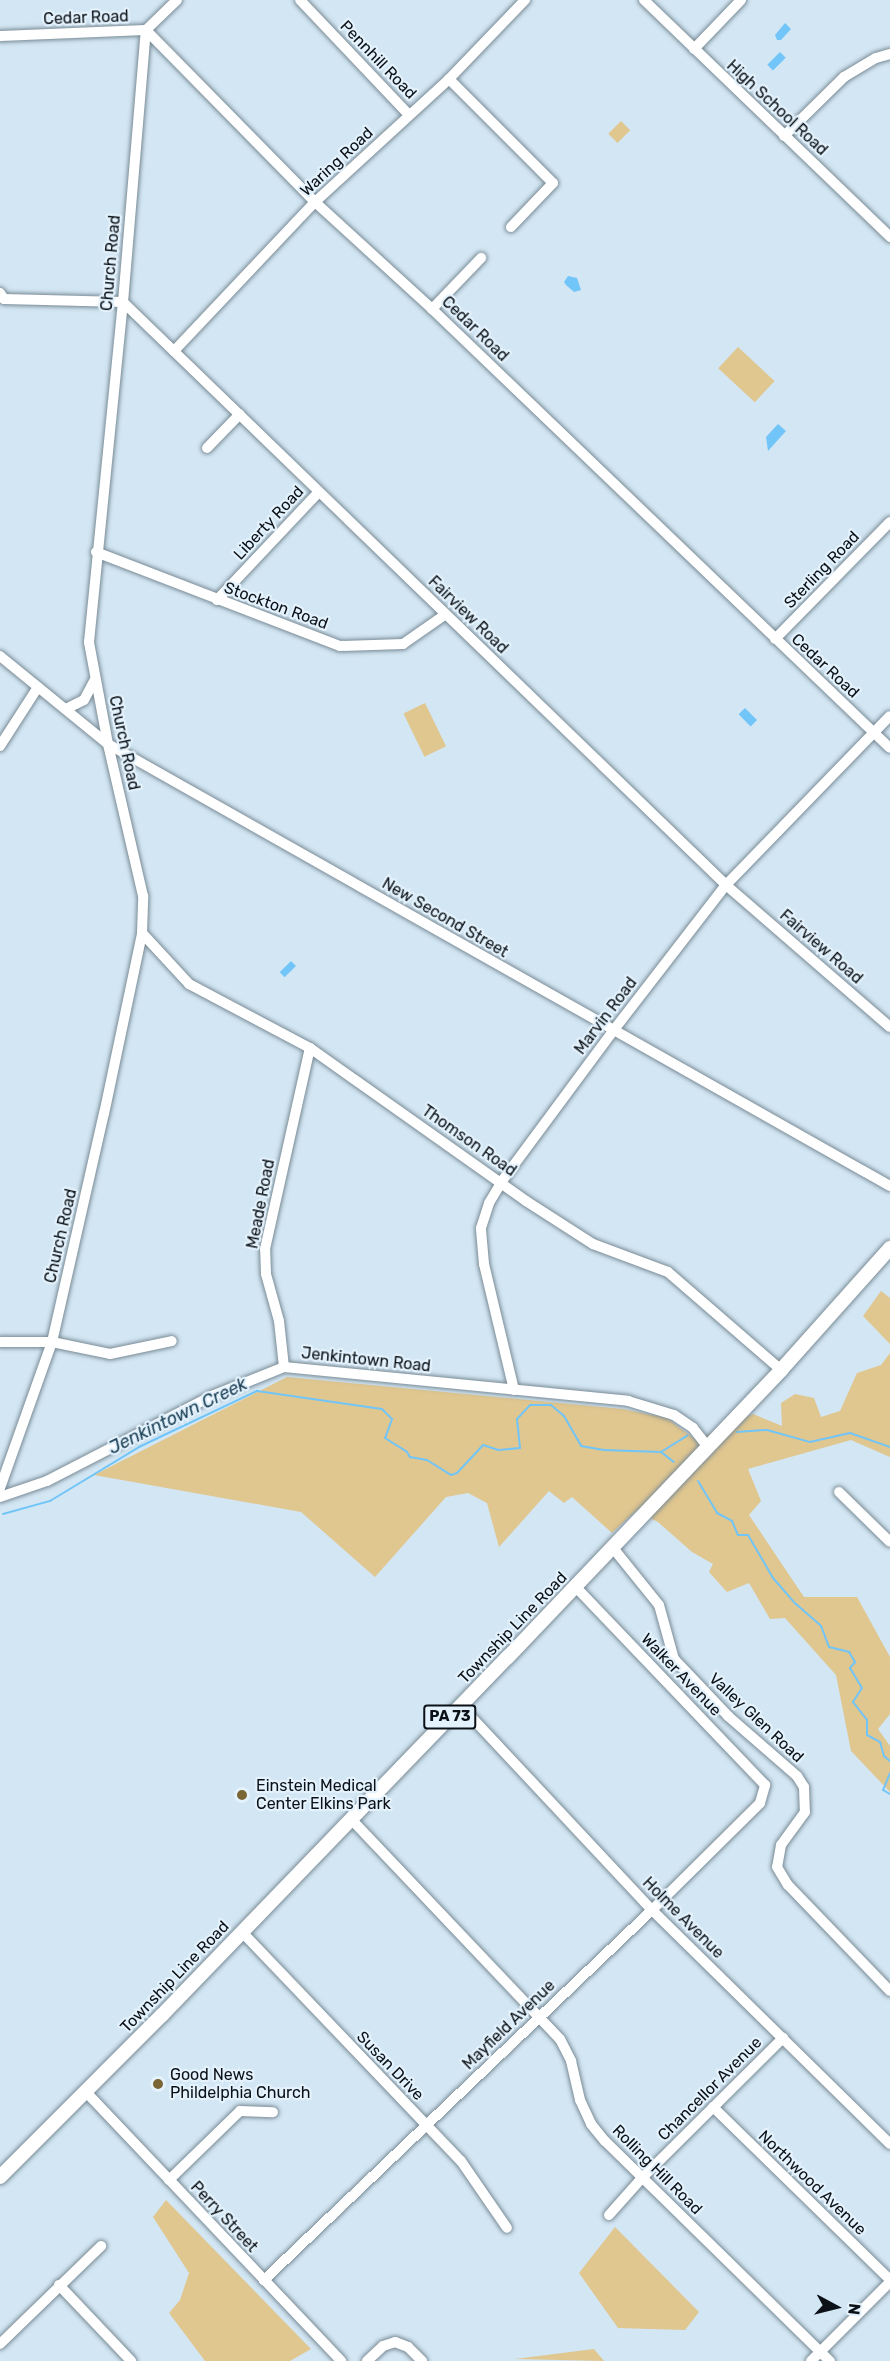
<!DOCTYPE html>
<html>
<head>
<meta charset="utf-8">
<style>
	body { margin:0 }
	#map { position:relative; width:890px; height:2361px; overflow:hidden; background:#d3e6f3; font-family:Rubik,sans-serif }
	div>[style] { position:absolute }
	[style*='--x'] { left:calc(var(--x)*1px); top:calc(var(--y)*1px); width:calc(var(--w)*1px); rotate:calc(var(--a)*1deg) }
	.green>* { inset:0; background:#e0c68f; transform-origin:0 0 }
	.water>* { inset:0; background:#71c5f8; transform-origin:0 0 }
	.stream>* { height:2px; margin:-1px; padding:0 1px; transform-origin:1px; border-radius:1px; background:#71c5f8 }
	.roads { filter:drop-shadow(0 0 2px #798b96) drop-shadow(0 0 2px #798b96) }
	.minor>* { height:10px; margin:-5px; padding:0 5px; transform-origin:5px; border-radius:5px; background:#fff }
	.major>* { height:14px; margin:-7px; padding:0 7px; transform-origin:7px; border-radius:7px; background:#fff }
	.dots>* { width:16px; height:16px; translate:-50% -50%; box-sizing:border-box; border:3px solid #e3f2fd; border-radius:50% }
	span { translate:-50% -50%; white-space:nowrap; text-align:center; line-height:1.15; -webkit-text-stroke:4.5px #e3f2fd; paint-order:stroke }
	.shield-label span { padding:2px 4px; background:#e3f2fd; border:2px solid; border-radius:4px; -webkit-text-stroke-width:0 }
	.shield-label { font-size:15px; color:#0b1116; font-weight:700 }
	.street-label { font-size:16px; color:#0b1116 }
	.poi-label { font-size:16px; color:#0b1116 }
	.left { translate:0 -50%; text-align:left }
	.water-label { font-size:18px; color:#1b3f54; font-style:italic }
	.north { position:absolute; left:806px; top:2277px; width:60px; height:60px; -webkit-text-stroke:4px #e3f2fd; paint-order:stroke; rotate:97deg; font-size:16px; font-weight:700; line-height:24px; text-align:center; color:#0b1116 }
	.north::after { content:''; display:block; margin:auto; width:21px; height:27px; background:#0b1116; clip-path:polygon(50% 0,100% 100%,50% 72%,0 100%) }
</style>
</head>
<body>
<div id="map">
	<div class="green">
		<div style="left:621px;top:121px;width:13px;height:18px;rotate:45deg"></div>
		<div style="left:738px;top:347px;width:50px;height:29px;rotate:43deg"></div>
		<div style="left:425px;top:703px;width:48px;height:24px;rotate:64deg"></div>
		<div style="clip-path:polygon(881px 1291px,890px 1298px,890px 1344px,863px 1316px)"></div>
		<div style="clip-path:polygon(890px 1353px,890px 1457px,851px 1440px,748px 1469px,761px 1501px,749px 1515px,804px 1597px,857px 1597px,890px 1657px,890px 1714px,878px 1729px,890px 1746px,890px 1792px,851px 1751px,836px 1675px,785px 1618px,770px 1619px,749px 1583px,727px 1592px,709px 1572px,713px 1564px,692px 1552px,658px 1522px,636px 1511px,612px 1533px,572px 1497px,564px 1503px,549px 1491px,499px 1547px,487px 1503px,468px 1493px,446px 1497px,375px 1577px,301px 1512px,94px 1475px,287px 1377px,623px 1409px,667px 1418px,696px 1440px,753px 1414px,782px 1426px,781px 1403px,795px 1394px,814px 1398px,821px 1417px,840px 1411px,857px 1373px,881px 1365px)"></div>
		<div style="clip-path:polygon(166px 2200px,311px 2349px,290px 2361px,205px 2361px,169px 2313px,180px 2300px,189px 2273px,153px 2217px)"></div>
		<div style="clip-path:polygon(615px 2227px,699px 2312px,685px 2330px,618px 2328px,579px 2273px)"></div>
		<div style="clip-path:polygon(594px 2349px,604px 2361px,515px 2359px)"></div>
	</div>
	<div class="water">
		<div style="clip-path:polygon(785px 23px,791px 29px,781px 40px,777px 40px,775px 35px)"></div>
		<div style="left:780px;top:52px;width:8px;height:18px;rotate:45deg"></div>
		<div style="clip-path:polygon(568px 276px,577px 278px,581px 290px,574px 292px,566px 285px,564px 282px)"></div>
		<div style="clip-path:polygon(778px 424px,786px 431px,768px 451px,766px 437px)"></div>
		<div style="left:745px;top:708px;width:17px;height:9px;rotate:45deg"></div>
		<div style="left:291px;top:961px;width:7px;height:16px;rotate:45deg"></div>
	</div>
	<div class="stream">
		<div style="--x:737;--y:1432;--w:30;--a:-4"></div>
		<div style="--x:767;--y:1430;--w:45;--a:15.6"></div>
		<div style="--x:810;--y:1442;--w:41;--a:-12.7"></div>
		<div style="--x:850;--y:1433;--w:42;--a:19.3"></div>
		<div style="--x:661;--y:1452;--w:16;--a:38"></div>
		<div style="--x:698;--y:1481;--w:37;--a:59"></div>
		<div style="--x:717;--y:1513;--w:17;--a:28"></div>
		<div style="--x:732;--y:1521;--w:15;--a:67"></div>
		<div style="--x:738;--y:1535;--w:10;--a:0"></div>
		<div style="--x:748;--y:1535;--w:50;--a:59.8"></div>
		<div style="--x:773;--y:1578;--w:35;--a:49"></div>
		<div style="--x:796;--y:1604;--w:33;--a:41"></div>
		<div style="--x:821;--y:1626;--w:22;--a:69"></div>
		<div style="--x:829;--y:1647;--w:21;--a:14"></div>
		<div style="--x:849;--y:1652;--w:12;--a:59"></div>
		<div style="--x:855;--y:1662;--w:8;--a:130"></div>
		<div style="--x:850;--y:1668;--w:23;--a:59"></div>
		<div style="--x:862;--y:1688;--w:17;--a:123"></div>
		<div style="--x:853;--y:1702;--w:23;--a:52"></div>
		<div style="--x:867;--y:1720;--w:15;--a:90"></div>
		<div style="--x:867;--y:1735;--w:15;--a:28"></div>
		<div style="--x:880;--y:1742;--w:15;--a:74"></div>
		<div style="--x:884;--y:1756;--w:8;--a:40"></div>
		<div style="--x:3;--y:1514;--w:49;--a:-15.5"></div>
		<div style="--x:50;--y:1501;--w:104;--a:-31.2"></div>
		<div style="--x:139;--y:1447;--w:131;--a:-25.4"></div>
		<div style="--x:257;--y:1391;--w:126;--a:8.2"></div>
		<div style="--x:382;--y:1409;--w:14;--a:45"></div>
		<div style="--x:392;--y:1419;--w:20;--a:110"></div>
		<div style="--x:385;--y:1438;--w:26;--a:32"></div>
		<div style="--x:407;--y:1452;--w:6;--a:59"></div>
		<div style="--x:410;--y:1457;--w:17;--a:10"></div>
		<div style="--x:427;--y:1460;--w:28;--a:32"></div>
		<div style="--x:451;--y:1475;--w:6;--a:-18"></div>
		<div style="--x:457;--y:1473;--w:38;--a:-47"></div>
		<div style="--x:483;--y:1445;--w:16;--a:18"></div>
		<div style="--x:498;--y:1450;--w:22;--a:-5"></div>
		<div style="--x:520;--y:1448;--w:29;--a:-96"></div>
		<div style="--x:517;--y:1419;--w:19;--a:-47"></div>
		<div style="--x:530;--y:1405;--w:21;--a:0"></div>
		<div style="--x:551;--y:1405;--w:17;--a:40"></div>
		<div style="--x:564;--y:1416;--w:34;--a:60"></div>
		<div style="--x:581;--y:1446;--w:23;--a:10"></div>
		<div style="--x:604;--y:1450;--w:57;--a:2"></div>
		<div style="--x:661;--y:1452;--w:31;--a:-32"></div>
		<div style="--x:890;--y:1773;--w:18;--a:112"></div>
		<div style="--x:883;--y:1790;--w:8;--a:30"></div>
	</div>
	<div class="roads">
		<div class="minor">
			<div style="--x:300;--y:0;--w:158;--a:46.5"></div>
			<div style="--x:644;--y:0;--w:342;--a:43.9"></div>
			<div style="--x:0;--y:36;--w:146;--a:-2.4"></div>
			<div style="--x:146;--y:30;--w:241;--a:45.5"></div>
			<div style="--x:315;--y:202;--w:159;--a:42.4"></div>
			<div style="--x:432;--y:309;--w:634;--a:43.79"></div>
			<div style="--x:694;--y:49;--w:68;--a:-46.2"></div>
			<div style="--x:449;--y:79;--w:147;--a:45"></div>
			<div style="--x:553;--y:183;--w:61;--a:133.7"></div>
			<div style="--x:784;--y:136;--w:84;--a:-44.5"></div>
			<div style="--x:844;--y:77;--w:37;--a:-31"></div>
			<div style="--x:876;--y:58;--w:15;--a:-16"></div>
			<div style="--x:0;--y:293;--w:7;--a:56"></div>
			<div style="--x:4;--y:299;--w:119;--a:1.4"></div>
			<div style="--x:123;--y:302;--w:839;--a:44.03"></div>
			<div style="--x:726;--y:885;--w:217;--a:40.9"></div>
			<div style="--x:432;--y:309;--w:71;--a:-46.1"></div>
			<div style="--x:174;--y:351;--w:205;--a:-46.6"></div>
			<div style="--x:315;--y:202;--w:182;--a:-42.5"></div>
			<div style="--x:449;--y:79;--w:110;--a:-46.1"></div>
			<div style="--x:207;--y:448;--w:47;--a:-45.9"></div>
			<div style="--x:96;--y:552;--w:261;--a:21.1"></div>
			<div style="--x:340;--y:646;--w:63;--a:-1.8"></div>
			<div style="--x:403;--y:644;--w:52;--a:-34.9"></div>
			<div style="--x:217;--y:600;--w:147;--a:-46.7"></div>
			<div style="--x:775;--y:639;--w:164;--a:-45.5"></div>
			<div style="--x:0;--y:656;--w:139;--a:39.2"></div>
			<div style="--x:108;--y:744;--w:898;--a:29.48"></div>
			<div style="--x:66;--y:709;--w:20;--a:-27"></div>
			<div style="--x:84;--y:700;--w:24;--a:-62"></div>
			<div style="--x:0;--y:746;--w:70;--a:-57.2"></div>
			<div style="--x:142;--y:933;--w:69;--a:47.3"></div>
			<div style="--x:189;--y:984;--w:137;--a:27.9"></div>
			<div style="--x:310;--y:1048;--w:265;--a:35.3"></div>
			<div style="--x:526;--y:1201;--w:80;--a:32.7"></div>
			<div style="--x:593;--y:1244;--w:80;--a:20.5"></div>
			<div style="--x:668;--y:1272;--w:150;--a:40.9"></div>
			<div style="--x:0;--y:1342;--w:52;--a:0"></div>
			<div style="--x:52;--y:1342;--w:59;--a:11.7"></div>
			<div style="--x:110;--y:1354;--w:63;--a:-11.8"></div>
			<div style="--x:284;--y:1367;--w:46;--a:-96.2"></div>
			<div style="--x:279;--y:1321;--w:49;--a:-105.5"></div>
			<div style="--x:266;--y:1274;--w:25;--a:-92"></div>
			<div style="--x:265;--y:1249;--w:206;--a:-77.4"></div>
			<div style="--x:514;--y:1390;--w:130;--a:-103.4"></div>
			<div style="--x:484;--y:1264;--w:36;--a:-95"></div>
			<div style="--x:481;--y:1228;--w:26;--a:-72"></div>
			<div style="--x:489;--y:1203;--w:26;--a:-59"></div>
			<div style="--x:502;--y:1181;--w:187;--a:-53.5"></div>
			<div style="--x:613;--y:1031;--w:185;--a:-52.3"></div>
			<div style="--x:726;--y:885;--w:235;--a:-45.9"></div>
			<div style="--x:0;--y:1488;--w:155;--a:-70.4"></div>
			<div style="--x:52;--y:1342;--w:234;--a:-77.2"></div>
			<div style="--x:104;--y:1114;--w:185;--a:-78.1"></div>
			<div style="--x:142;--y:933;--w:37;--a:-88"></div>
			<div style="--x:143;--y:896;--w:156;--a:-103"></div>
			<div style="--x:108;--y:744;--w:104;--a:-100.6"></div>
			<div style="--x:89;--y:642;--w:342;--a:-84.3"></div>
			<div style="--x:123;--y:302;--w:273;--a:-85.2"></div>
			<div style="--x:146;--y:30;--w:43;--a:-44.1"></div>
			<div style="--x:839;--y:1492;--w:71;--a:44.4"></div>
			<div style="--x:0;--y:1497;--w:50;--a:-18.8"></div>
			<div style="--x:47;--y:1481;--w:186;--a:-27.3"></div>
			<div style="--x:212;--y:1396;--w:78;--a:-21.9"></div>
			<div style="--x:284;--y:1367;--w:346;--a:5.6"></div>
			<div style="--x:628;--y:1401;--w:48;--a:16.9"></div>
			<div style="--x:674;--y:1415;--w:23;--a:34"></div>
			<div style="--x:693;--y:1428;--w:23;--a:52"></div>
			<div style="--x:613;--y:1548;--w:73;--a:51.1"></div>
			<div style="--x:659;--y:1605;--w:56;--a:74.5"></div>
			<div style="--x:674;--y:1659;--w:79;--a:46.5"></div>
			<div style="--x:728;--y:1716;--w:91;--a:41"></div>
			<div style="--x:797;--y:1776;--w:13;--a:58"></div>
			<div style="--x:804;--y:1787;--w:25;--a:88"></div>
			<div style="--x:805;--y:1812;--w:41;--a:126"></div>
			<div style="--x:781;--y:1845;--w:22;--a:100"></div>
			<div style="--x:777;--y:1867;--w:21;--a:59"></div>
			<div style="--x:788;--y:1885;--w:147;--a:46.1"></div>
			<div style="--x:461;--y:1706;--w:279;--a:46.9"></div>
			<div style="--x:652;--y:1910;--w:334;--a:44.5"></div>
			<div style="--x:351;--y:1819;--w:303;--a:46.5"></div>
			<div style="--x:560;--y:2039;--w:25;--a:63"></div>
			<div style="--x:571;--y:2061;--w:40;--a:77"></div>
			<div style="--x:580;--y:2100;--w:26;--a:65"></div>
			<div style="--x:591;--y:2124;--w:22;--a:51"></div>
			<div style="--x:605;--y:2141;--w:315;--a:44.4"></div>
			<div style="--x:242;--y:1932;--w:317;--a:46.3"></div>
			<div style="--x:461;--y:2161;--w:81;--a:55.5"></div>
			<div style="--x:86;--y:2092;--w:371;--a:46.5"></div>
			<div style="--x:713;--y:2107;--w:248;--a:44.3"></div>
			<div style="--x:169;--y:2180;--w:99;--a:-44.2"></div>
			<div style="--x:240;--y:2111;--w:33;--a:2"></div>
			<div style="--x:609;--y:2215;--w:50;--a:-48.3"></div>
			<div style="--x:642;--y:2178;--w:199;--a:-44.8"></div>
			<div style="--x:264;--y:2280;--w:536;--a:-43.64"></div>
			<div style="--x:652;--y:1910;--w:152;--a:-44.7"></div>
			<div style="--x:760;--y:1803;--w:19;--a:-74"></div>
			<div style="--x:765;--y:1785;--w:275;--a:-133.7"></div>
			<div style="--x:59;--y:2285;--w:105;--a:46.5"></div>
			<div style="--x:0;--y:2344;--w:141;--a:-44.1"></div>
			<div style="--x:367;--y:2361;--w:22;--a:-43"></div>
			<div style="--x:383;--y:2346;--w:13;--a:-18"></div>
			<div style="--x:395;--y:2342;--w:14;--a:21"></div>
			<div style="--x:408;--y:2347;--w:20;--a:45"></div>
			<div style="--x:811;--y:2361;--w:112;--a:-45"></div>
		</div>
		<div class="major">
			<div style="--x:0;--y:2177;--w:229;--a:-45"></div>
			<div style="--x:162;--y:2015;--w:498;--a:-46"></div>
			<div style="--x:508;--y:1657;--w:396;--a:-46.4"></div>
			<div style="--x:781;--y:1370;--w:164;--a:-48.2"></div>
		</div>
	</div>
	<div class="dots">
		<div style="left:242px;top:1795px;background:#7a6534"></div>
		<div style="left:158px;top:2084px;background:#7a6534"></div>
	</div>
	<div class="shield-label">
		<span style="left:450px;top:1717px">PA 73</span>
	</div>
	<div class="street-label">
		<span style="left:86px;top:18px;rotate:-2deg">Cedar Road</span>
		<span style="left:378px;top:60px;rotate:46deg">Pennhill Road</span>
		<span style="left:777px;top:108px;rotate:43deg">High School Road</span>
		<span style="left:337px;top:162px;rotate:-43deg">Waring Road</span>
		<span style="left:111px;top:263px;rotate:-85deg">Church Road</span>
		<span style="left:475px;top:329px;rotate:44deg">Cedar Road</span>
		<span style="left:269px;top:523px;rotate:-47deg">Liberty Road</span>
		<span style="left:822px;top:570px;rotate:-46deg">Sterling Road</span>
		<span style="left:276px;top:606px;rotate:20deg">Stockton Road</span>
		<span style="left:468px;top:615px;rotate:44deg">Fairview Road</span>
		<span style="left:825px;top:666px;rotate:43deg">Cedar Road</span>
		<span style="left:124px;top:743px;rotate:78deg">Church Road</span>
		<span style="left:445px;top:918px;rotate:30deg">New Second Street</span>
		<span style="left:821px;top:947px;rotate:41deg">Fairview Road</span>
		<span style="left:606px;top:1016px;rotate:-53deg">Marvin Road</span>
		<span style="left:469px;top:1141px;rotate:35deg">Thomson Road</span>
		<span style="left:261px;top:1204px;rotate:-79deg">Meade Road</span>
		<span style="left:61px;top:1236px;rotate:-77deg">Church Road</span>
		<span style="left:366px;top:1360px;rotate:6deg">Jenkintown Road</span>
		<span style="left:513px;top:1628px;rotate:-46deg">Township Line Road</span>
		<span style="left:681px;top:1675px;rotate:46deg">Walker Avenue</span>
		<span style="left:756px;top:1718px;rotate:43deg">Valley Glen Road</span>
		<span style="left:683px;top:1918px;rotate:45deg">Holme Avenue</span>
		<span style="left:175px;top:1977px;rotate:-46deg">Township Line Road</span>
		<span style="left:509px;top:2025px;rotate:-44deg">Mayfield Avenue</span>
		<span style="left:390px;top:2066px;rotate:46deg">Susan Drive</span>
		<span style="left:710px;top:2089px;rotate:-45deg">Chancellor Avenue</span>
		<span style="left:657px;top:2170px;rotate:45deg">Rolling Hill Road</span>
		<span style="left:812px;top:2183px;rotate:44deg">Northwood Avenue</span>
		<span style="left:224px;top:2217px;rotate:47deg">Perry Street</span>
	</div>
	<div class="poi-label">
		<span class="left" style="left:256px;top:1795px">Einstein Medical<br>Center Elkins Park</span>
		<span class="left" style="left:170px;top:2084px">Good News<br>Phildelphia Church</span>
	</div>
	<div class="water-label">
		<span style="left:178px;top:1416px;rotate:-26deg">Jenkintown Creek</span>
	</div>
	<div class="north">N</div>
</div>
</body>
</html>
